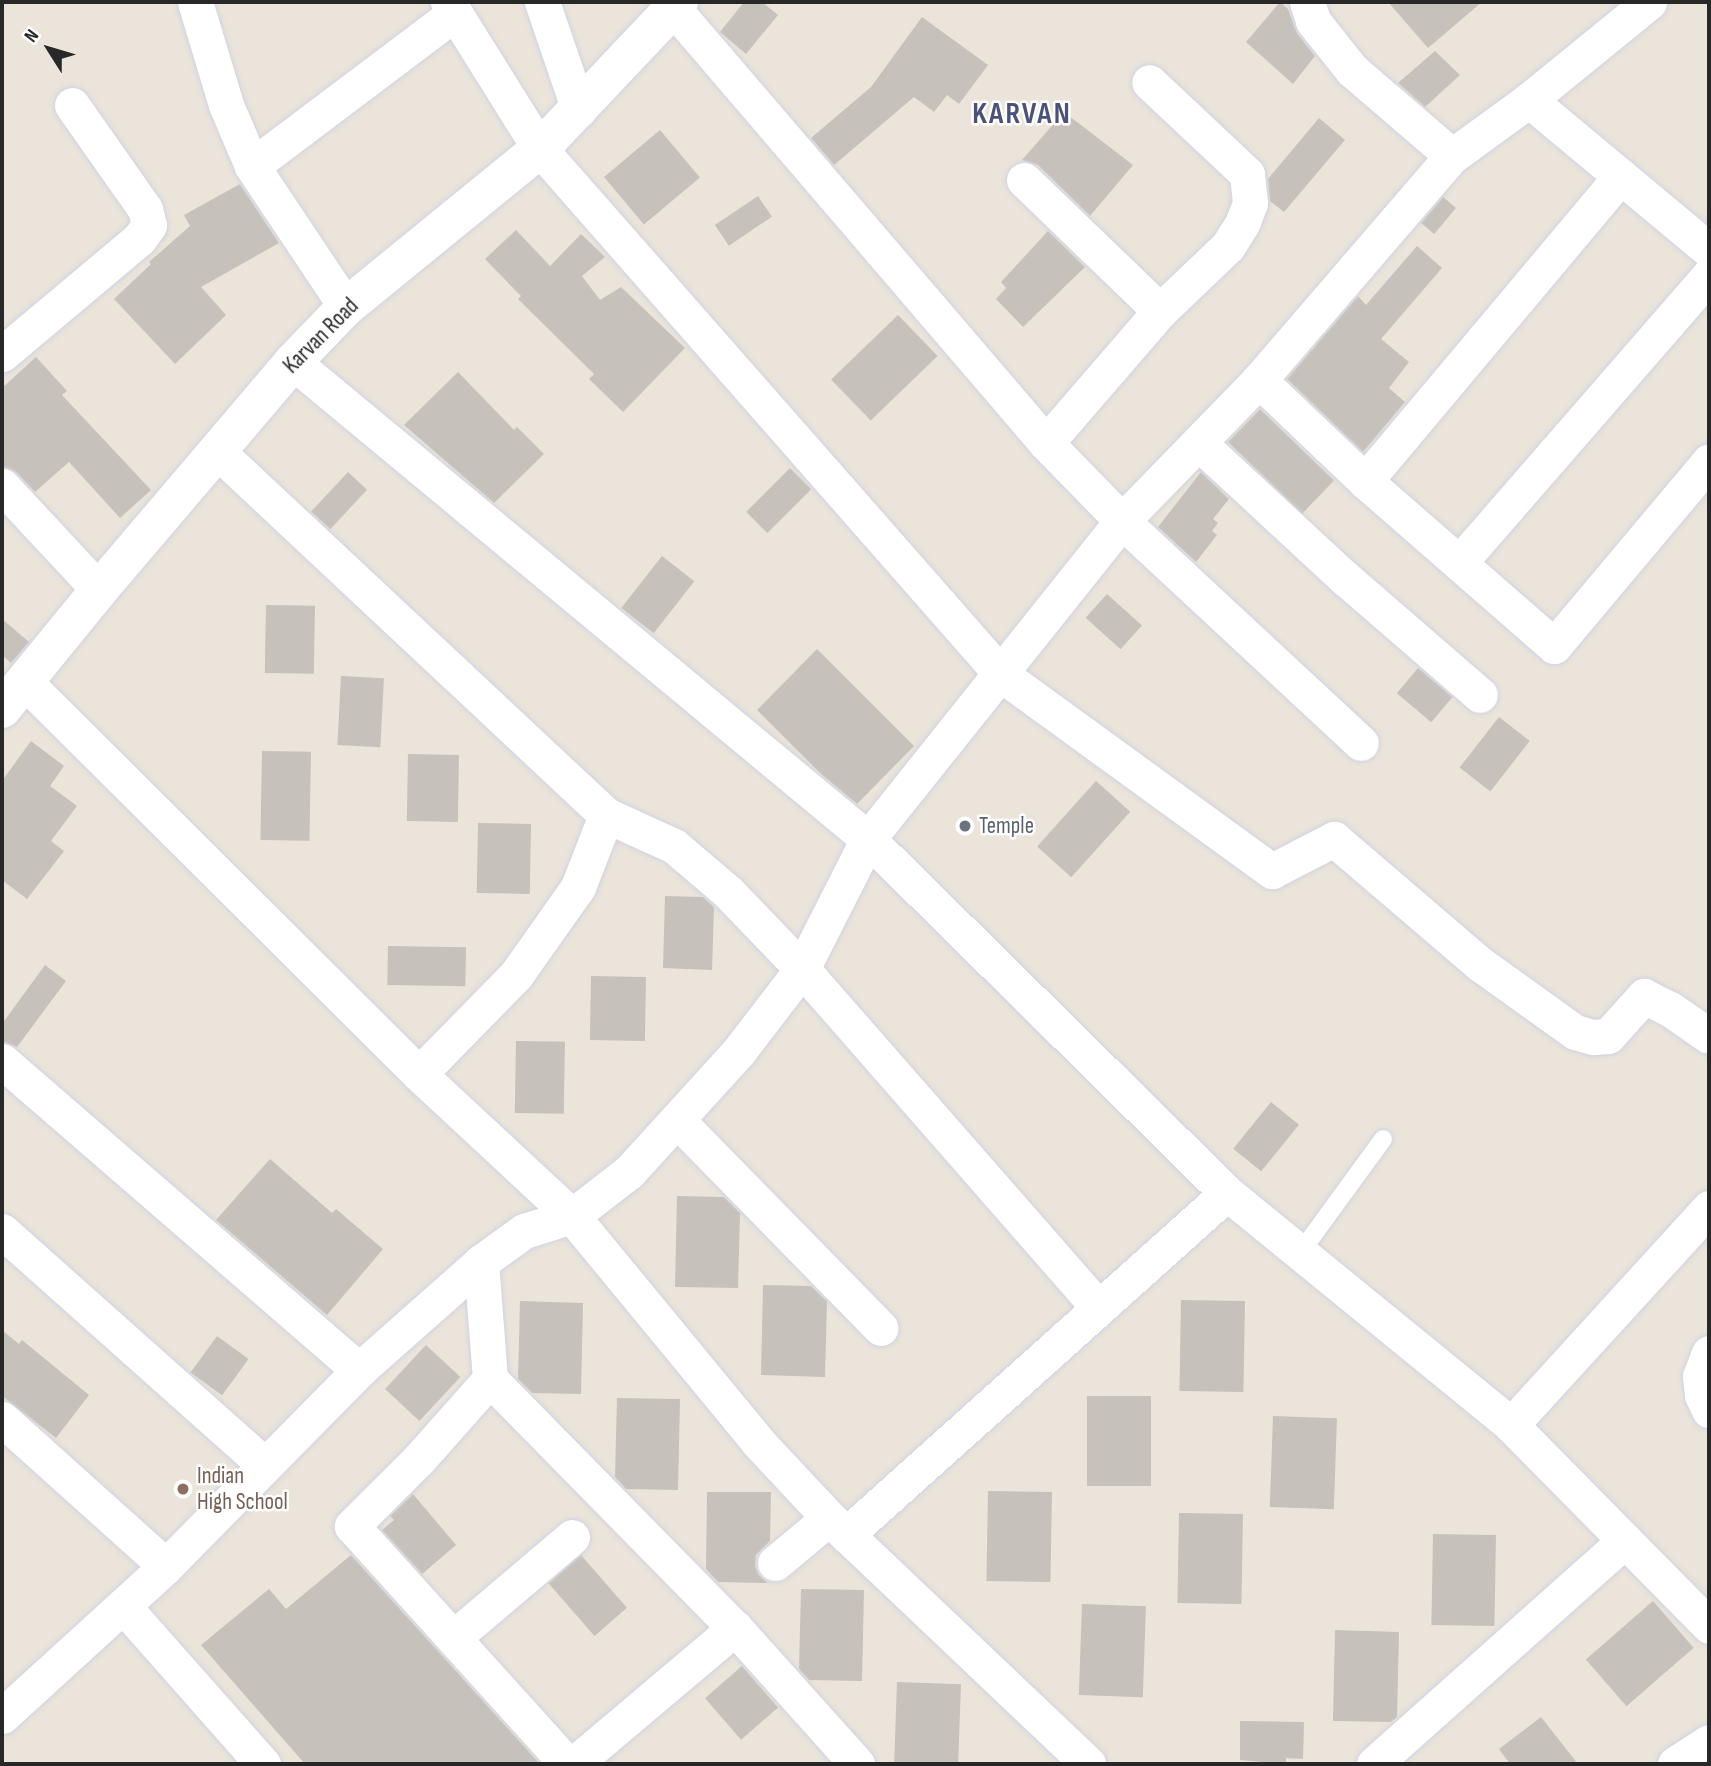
<!DOCTYPE html>
<html>
<head>
<meta charset="utf-8">
<style>
	body { margin:0 }
	#map { position:relative; width:1711px; height:1766px; overflow:hidden; background:#ebe4da; font-family:"Sofia Sans Condensed",sans-serif }
	div>[style] { position:absolute }
	[style*='--x'] { left:calc(var(--x)*1px); top:calc(var(--y)*1px); width:calc(var(--w)*1px); rotate:calc(var(--a)*1deg) }
	.building>* { inset:0; background:#c6c1ba; transform-origin:0 0 }
	.roads { filter:drop-shadow(0 0 2px #d0d3e1) drop-shadow(0 0 2px #d0d3e1) }
	.service>* { height:18px; margin:-9px; padding:0 9px; transform-origin:9px; border-radius:9px; background:#fff }
	.minor>* { height:35px; margin:-17.5px; padding:0 17.5px; transform-origin:17.5px; border-radius:17.5px; background:#fff }
	.tertiary>* { height:38px; margin:-19px; padding:0 19px; transform-origin:19px; border-radius:19px; background:#fff }
	.dots>* { width:19px; height:19px; translate:-50% -50%; box-sizing:border-box; border:4px solid #fff; border-radius:50% }
	span { translate:-50% -50%; white-space:nowrap; text-align:center; line-height:1.15; -webkit-text-stroke:5px #fff; paint-order:stroke }
	.street-label { font-size:23px; color:#282828 }
	.worship-label { font-size:23px; color:#5b616d }
	.left { translate:0 -50%; text-align:left }
	.education-label { font-size:23px; color:#785e54 }
	.district-label { font-size:30px; color:#4a5277; font-weight:700; letter-spacing:2px }
	.frame { position:absolute; inset:0; border:4px solid #282828; pointer-events:none }
	.north { position:absolute; left:14px; top:14px; width:70px; height:70px; -webkit-text-stroke:5px #fff; paint-order:stroke; rotate:307deg; font-size:19px; font-weight:700; line-height:28px; text-align:center; color:#282828 }
	.north::after { content:''; display:block; margin:auto; width:24px; height:32px; background:#282828; clip-path:polygon(50% 0,100% 100%,50% 72%,0 100%) }
</style>
</head>
<body>
<div id="map">
	<div class="building">
		<div style="clip-path:polygon(744px 2px,762px 2px,778px 15px,746px 54px,720px 32px)"></div>
		<div style="clip-path:polygon(1280px 2px,1288px 9px,1297px 33px,1315px 56px,1293px 84px,1246px 42px)"></div>
		<div style="clip-path:polygon(1388px 2px,1482px 2px,1428px 48px)"></div>
		<div style="clip-path:polygon(922px 17px,988px 65px,959px 104px,947px 95px,934px 112px,914px 97px,834px 165px,811px 138px,871px 87px)"></div>
		<div style="clip-path:polygon(1435px 51px,1460px 75px,1425px 107px,1398px 83px)"></div>
		<div style="clip-path:polygon(1064px 112px,1133px 165px,1090px 216px,1038px 165px,1022px 160px)"></div>
		<div style="clip-path:polygon(1319px 118px,1345px 140px,1284px 212px,1270px 201px,1268px 179px)"></div>
		<div style="left:660px;top:130px;width:62px;height:73px;rotate:50deg"></div>
		<div style="clip-path:polygon(240px 184px,279px 243px,201px 287px,226px 315px,175px 364px,114px 299px,151px 264px,149px 262px,190px 226px,184px 215px)"></div>
		<div style="left:758px;top:196px;width:25px;height:52px;rotate:56deg"></div>
		<div style="left:1443px;top:197px;width:17px;height:34px;rotate:40deg"></div>
		<div style="clip-path:polygon(516px 230px,550px 266px,581px 234px,605px 257px,582px 276px,600px 300px,621px 287px,685px 348px,623px 412px,589px 379px,594px 374px,518px 299px,521px 296px,485px 259px)"></div>
		<div style="clip-path:polygon(1048px 231px,1085px 267px,1023px 327px,996px 299px,1006px 288px,1001px 282px)"></div>
		<div style="clip-path:polygon(1417px 246px,1442px 268px,1381px 339px,1409px 362px,1389px 388px,1405px 402px,1363px 452px,1287px 379px,1358px 296px,1366px 305px)"></div>
		<div style="left:898px;top:315px;width:57px;height:93px;rotate:46deg"></div>
		<div style="clip-path:polygon(36px 357px,67px 391px,62px 395px,151px 490px,120px 518px,69px 462px,35px 492px,16px 472px,2px 466px,2px 388px)"></div>
		<div style="clip-path:polygon(458px 372px,514px 430px,517px 427px,544px 454px,494px 503px,404px 425px)"></div>
		<div style="left:1260px;top:409px;width:103px;height:46px;rotate:44deg"></div>
		<div style="left:790px;top:468px;width:30px;height:62px;rotate:45deg"></div>
		<div style="left:348px;top:472px;width:26px;height:54px;rotate:43deg"></div>
		<div style="clip-path:polygon(1201px 472px,1229px 499px,1213px 519px,1218px 523px,1212px 531px,1217px 535px,1196px 562px,1158px 527px)"></div>
		<div style="left:662px;top:556px;width:41px;height:66px;rotate:38deg"></div>
		<div style="left:1107px;top:594px;width:47px;height:32px;rotate:42deg"></div>
		<div style="left:266px;top:605px;width:49px;height:68px;rotate:1deg"></div>
		<div style="clip-path:polygon(2px 619px,29px 642px,11px 663px,2px 655px)"></div>
		<div style="clip-path:polygon(817px 649px,914px 746px,857px 804px,820px 773px,757px 710px)"></div>
		<div style="left:1418px;top:668px;width:45px;height:33px;rotate:40deg"></div>
		<div style="left:341px;top:676px;width:43px;height:69px;rotate:3deg"></div>
		<div style="left:1499px;top:717px;width:39px;height:64px;rotate:38deg"></div>
		<div style="clip-path:polygon(31px 741px,64px 766px,50px 786px,77px 806px,51px 841px,64px 851px,27px 899px,2px 880px,2px 781px)"></div>
		<div style="left:262px;top:751px;width:49px;height:89px;rotate:1deg"></div>
		<div style="left:408px;top:754px;width:51px;height:67px;rotate:1deg"></div>
		<div style="left:1096px;top:781px;width:46px;height:88px;rotate:42deg"></div>
		<div style="left:478px;top:823px;width:53px;height:70px;rotate:1deg"></div>
		<div style="clip-path:polygon(665px 896px,703px 897px,714px 907px,712px 970px,663px 968px)"></div>
		<div style="left:388px;top:946px;width:78px;height:39px;rotate:1deg"></div>
		<div style="clip-path:polygon(45px 965px,66px 981px,17px 1047px,2px 1041px,2px 1024px)"></div>
		<div style="left:591px;top:976px;width:55px;height:64px;rotate:1deg"></div>
		<div style="left:516px;top:1041px;width:49px;height:72px;rotate:1deg"></div>
		<div style="left:1271px;top:1102px;width:36px;height:60px;rotate:39deg"></div>
		<div style="clip-path:polygon(270px 1159px,332px 1213px,336px 1209px,383px 1249px,327px 1315px,216px 1220px)"></div>
		<div style="clip-path:polygon(677px 1196px,724px 1197px,740px 1213px,738px 1288px,675px 1287px)"></div>
		<div style="clip-path:polygon(763px 1285px,811px 1286px,827px 1301px,825px 1377px,761px 1375px)"></div>
		<div style="left:1181px;top:1300px;width:64px;height:91px;rotate:1deg"></div>
		<div style="clip-path:polygon(520px 1301px,583px 1303px,581px 1394px,532px 1393px,518px 1379px)"></div>
		<div style="clip-path:polygon(2px 1330px,19px 1344px,22px 1340px,89px 1395px,56px 1438px,2px 1396px)"></div>
		<div style="left:217px;top:1336px;width:39px;height:45px;rotate:36deg"></div>
		<div style="left:426px;top:1345px;width:47px;height:60px;rotate:43deg"></div>
		<div style="left:1087px;top:1396px;width:64px;height:90px"></div>
		<div style="clip-path:polygon(617px 1398px,680px 1399px,678px 1490px,626px 1489px,615px 1477px)"></div>
		<div style="left:1273px;top:1416px;width:64px;height:91px;rotate:2deg"></div>
		<div style="left:988px;top:1491px;width:64px;height:90px;rotate:1deg"></div>
		<div style="clip-path:polygon(707px 1492px,771px 1492px,770px 1541px,756px 1555px,755px 1566px,759px 1575px,768px 1583px,718px 1582px,706px 1569px)"></div>
		<div style="clip-path:polygon(413px 1494px,456px 1545px,422px 1574px,382px 1530px,394px 1520px,390px 1516px)"></div>
		<div style="left:1179px;top:1513px;width:64px;height:90px;rotate:1deg"></div>
		<div style="left:1433px;top:1534px;width:63px;height:91px;rotate:1deg"></div>
		<div style="clip-path:polygon(351px 1555px,438px 1651px,540px 1764px,305px 1764px,201px 1645px,269px 1589px,286px 1609px)"></div>
		<div style="left:581px;top:1555px;width:70px;height:43px;rotate:49deg"></div>
		<div style="clip-path:polygon(801px 1589px,864px 1590px,862px 1681px,809px 1680px,799px 1669px)"></div>
		<div style="left:1653px;top:1601px;width:62px;height:89px;rotate:49deg"></div>
		<div style="left:1082px;top:1604px;width:64px;height:91px;rotate:2deg"></div>
		<div style="clip-path:polygon(1335px 1630px,1399px 1632px,1397px 1717px,1391px 1722px,1333px 1721px)"></div>
		<div style="left:742px;top:1666px;width:55px;height:49px;rotate:49deg"></div>
		<div style="left:897px;top:1682px;width:64px;height:82px;rotate:2deg"></div>
		<div style="clip-path:polygon(1541px 1717px,1578px 1764px,1510px 1764px,1499px 1749px)"></div>
		<div style="clip-path:polygon(1240px 1721px,1304px 1722px,1303px 1759px,1286px 1758px,1286px 1764px,1240px 1760px)"></div>
	</div>
	<div class="roads">
		<div class="service">
			<div style="--x:1300;--y:1253;--w:141;--a:-53.9"></div>
		</div>
		<div class="minor">
			<div style="--x:195;--y:2;--w:108;--a:73.2"></div>
			<div style="--x:226;--y:105;--w:66;--a:66.9"></div>
			<div style="--x:252;--y:166;--w:169;--a:56.3"></div>
			<div style="--x:448;--y:2;--w:173;--a:58"></div>
			<div style="--x:540;--y:149;--w:700;--a:48.71"></div>
			<div style="--x:1002;--y:675;--w:334;--a:36"></div>
			<div style="--x:1272;--y:871;--w:70;--a:-27.3"></div>
			<div style="--x:1334;--y:839;--w:192;--a:40.6"></div>
			<div style="--x:1480;--y:964;--w:117;--a:35.6"></div>
			<div style="--x:1575;--y:1032;--w:19;--a:16"></div>
			<div style="--x:1593;--y:1037;--w:15;--a:-4"></div>
			<div style="--x:1608;--y:1036;--w:54;--a:-48"></div>
			<div style="--x:1644;--y:996;--w:29;--a:27"></div>
			<div style="--x:1670;--y:1009;--w:47;--a:34.7"></div>
			<div style="--x:542;--y:2;--w:114;--a:71.1"></div>
			<div style="--x:1307;--y:2;--w:20;--a:72"></div>
			<div style="--x:1313;--y:21;--w:63;--a:51.5"></div>
			<div style="--x:1352;--y:70;--w:132;--a:40.7"></div>
			<div style="--x:674;--y:9;--w:572;--a:49.4"></div>
			<div style="--x:1046;--y:443;--w:109;--a:45.7"></div>
			<div style="--x:1122;--y:521;--w:326;--a:42.9"></div>
			<div style="--x:1529;--y:100;--w:234;--a:39.8"></div>
			<div style="--x:252;--y:166;--w:253;--a:-37"></div>
			<div style="--x:1024;--y:180;--w:189;--a:43.9"></div>
			<div style="--x:2;--y:354;--w:179;--a:-40"></div>
			<div style="--x:139;--y:239;--w:17;--a:-54"></div>
			<div style="--x:149;--y:225;--w:16;--a:-104"></div>
			<div style="--x:145;--y:209;--w:127;--a:-125.1"></div>
			<div style="--x:293;--y:362;--w:747;--a:39.68"></div>
			<div style="--x:868;--y:839;--w:504;--a:44.6"></div>
			<div style="--x:1227;--y:1193;--w:367;--a:39.2"></div>
			<div style="--x:1511;--y:1425;--w:282;--a:45.4"></div>
			<div style="--x:1259;--y:380;--w:146;--a:43.6"></div>
			<div style="--x:1365;--y:481;--w:251;--a:41.1"></div>
			<div style="--x:1554;--y:646;--w:241;--a:-50"></div>
			<div style="--x:1046;--y:443;--w:174;--a:-49.2"></div>
			<div style="--x:1160;--y:311;--w:94;--a:-43.7"></div>
			<div style="--x:1228;--y:246;--w:26;--a:-58"></div>
			<div style="--x:1242;--y:224;--w:22;--a:-69"></div>
			<div style="--x:1250;--y:203;--w:29;--a:-96"></div>
			<div style="--x:1247;--y:174;--w:134;--a:-136.8"></div>
			<div style="--x:1200;--y:444;--w:199;--a:42.8"></div>
			<div style="--x:1346;--y:579;--w:177;--a:40.9"></div>
			<div style="--x:216;--y:450;--w:534;--a:43.1"></div>
			<div style="--x:606;--y:815;--w:75;--a:24.5"></div>
			<div style="--x:674;--y:846;--w:71;--a:40.4"></div>
			<div style="--x:728;--y:892;--w:107;--a:46.1"></div>
			<div style="--x:802;--y:969;--w:449;--a:48.8"></div>
			<div style="--x:1365;--y:481;--w:398;--a:-50"></div>
			<div style="--x:2;--y:486;--w:142;--a:47"></div>
			<div style="--x:1459;--y:563;--w:381;--a:-49"></div>
			<div style="--x:24;--y:681;--w:557;--a:44.85"></div>
			<div style="--x:419;--y:1074;--w:209;--a:42.9"></div>
			<div style="--x:572;--y:1216;--w:293;--a:50.5"></div>
			<div style="--x:758;--y:1442;--w:104;--a:46.9"></div>
			<div style="--x:829;--y:1518;--w:357;--a:43.5"></div>
			<div style="--x:2;--y:1061;--w:472;--a:40.9"></div>
			<div style="--x:419;--y:1074;--w:139;--a:-45.6"></div>
			<div style="--x:516;--y:975;--w:108;--a:-54.8"></div>
			<div style="--x:578;--y:887;--w:77;--a:-68.7"></div>
			<div style="--x:677;--y:1120;--w:291;--a:45.6"></div>
			<div style="--x:2;--y:1231;--w:352;--a:41.7"></div>
			<div style="--x:481;--y:1262;--w:117;--a:85.6"></div>
			<div style="--x:490;--y:1379;--w:107;--a:131.6"></div>
			<div style="--x:419;--y:1459;--w:95;--a:135"></div>
			<div style="--x:352;--y:1526;--w:321;--a:47.9"></div>
			<div style="--x:1709;--y:1353;--w:25;--a:111"></div>
			<div style="--x:1700;--y:1376;--w:19;--a:84"></div>
			<div style="--x:1702;--y:1395;--w:17;--a:65"></div>
			<div style="--x:490;--y:1379;--w:349;--a:45.5"></div>
			<div style="--x:735;--y:1628;--w:183;--a:48.1"></div>
			<div style="--x:2;--y:1419;--w:220;--a:41.9"></div>
			<div style="--x:1511;--y:1425;--w:294;--a:-47.6"></div>
			<div style="--x:846;--y:1535;--w:512;--a:-41.91"></div>
			<div style="--x:775;--y:1563;--w:70;--a:-39.8"></div>
			<div style="--x:124;--y:1607;--w:210;--a:48.5"></div>
			<div style="--x:453;--y:1638;--w:156;--a:-40.3"></div>
			<div style="--x:2;--y:1716;--w:222;--a:-42.4"></div>
			<div style="--x:166;--y:1566;--w:275;--a:-45.4"></div>
			<div style="--x:359;--y:1370;--w:163;--a:-41.5"></div>
			<div style="--x:481;--y:1262;--w:53;--a:-35.8"></div>
			<div style="--x:524;--y:1231;--w:50;--a:-17.4"></div>
			<div style="--x:572;--y:1216;--w:72;--a:-37.7"></div>
			<div style="--x:629;--y:1172;--w:164;--a:-47.7"></div>
			<div style="--x:739;--y:1051;--w:103;--a:-52.5"></div>
			<div style="--x:802;--y:969;--w:146;--a:-63.1"></div>
			<div style="--x:868;--y:839;--w:407;--a:-51.4"></div>
			<div style="--x:1122;--y:521;--w:197;--a:-45.8"></div>
			<div style="--x:1259;--y:380;--w:296;--a:-49.3"></div>
			<div style="--x:1452;--y:156;--w:95;--a:-36"></div>
			<div style="--x:1529;--y:100;--w:155;--a:-39.2"></div>
			<div style="--x:574;--y:1764;--w:211;--a:-40.2"></div>
			<div style="--x:1374;--y:1764;--w:336;--a:-41.7"></div>
			<div style="--x:1675;--y:1764;--w:40;--a:-32.9"></div>
		</div>
		<div class="tertiary">
			<div style="--x:2;--y:709;--w:154;--a:-50.8"></div>
			<div style="--x:99;--y:590;--w:299;--a:-49.6"></div>
			<div style="--x:293;--y:362;--w:76;--a:-46.1"></div>
			<div style="--x:346;--y:307;--w:250;--a:-39.2"></div>
			<div style="--x:540;--y:149;--w:202;--a:-46.6"></div>
		</div>
	</div>
	<div class="dots">
		<div style="left:965px;top:826px;background:#6b7280"></div>
		<div style="left:183px;top:1489px;background:#8d6e63"></div>
	</div>
	<div class="street-label">
		<span style="left:321px;top:336px;rotate:-45deg">Karvan Road</span>
	</div>
	<div class="worship-label">
		<span class="left" style="left:979px;top:826px">Temple</span>
	</div>
	<div class="education-label">
		<span class="left" style="left:197px;top:1489px">Indian<br>High School</span>
	</div>
	<div class="district-label">
		<span style="left:1022px;top:114px">KARVAN</span>
	</div>
	<div class="frame"></div>
	<div class="north">N</div>
</div>
</body>
</html>
